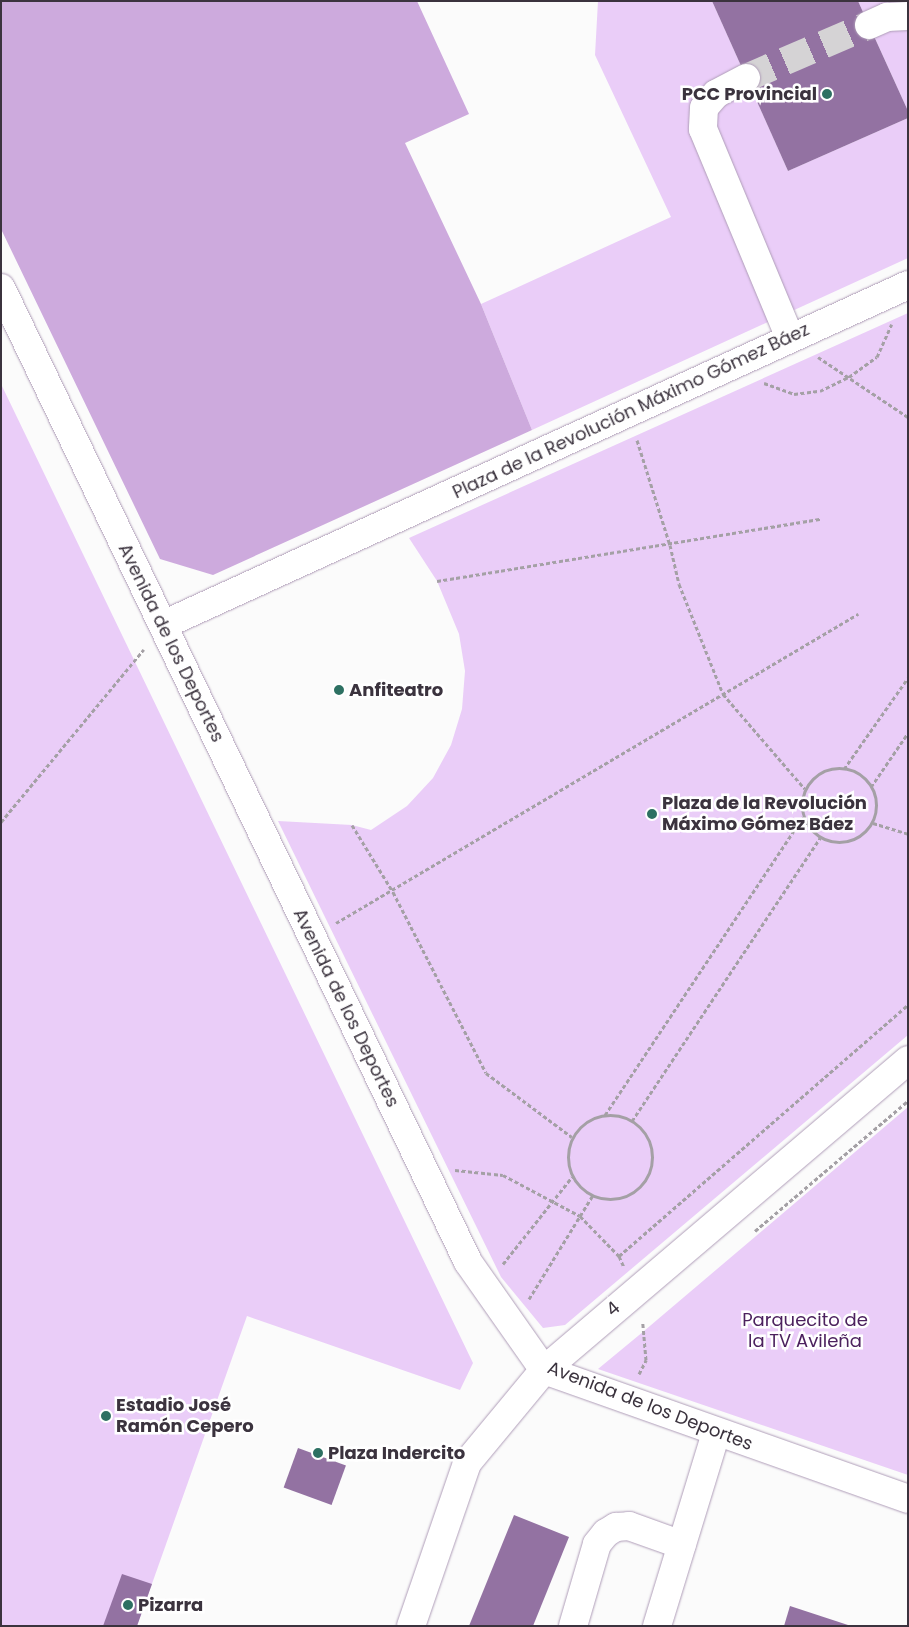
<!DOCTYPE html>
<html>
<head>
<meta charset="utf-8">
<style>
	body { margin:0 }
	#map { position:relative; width:909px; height:1627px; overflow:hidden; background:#fbfbfb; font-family:Poppins,sans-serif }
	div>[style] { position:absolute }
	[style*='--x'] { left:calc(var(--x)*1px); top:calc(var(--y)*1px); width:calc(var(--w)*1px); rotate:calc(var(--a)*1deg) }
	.green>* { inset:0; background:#eacdf8 }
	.forest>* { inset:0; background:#cdaadd }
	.building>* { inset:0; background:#9372a2; transform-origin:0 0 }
	.minor-tunnel>* { height:28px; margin-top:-14px; transform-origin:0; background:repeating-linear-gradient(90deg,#d5d3d5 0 28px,transparent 0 42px) }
	.path>* { height:3px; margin-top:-1.5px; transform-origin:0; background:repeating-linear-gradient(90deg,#a4a0a5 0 4px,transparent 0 6.5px) }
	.path>.ring { margin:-1.5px; padding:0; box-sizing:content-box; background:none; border:3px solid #a4a0a5; border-radius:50% }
	.roads { filter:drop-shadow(0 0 1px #af9db8) drop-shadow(0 0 1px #af9db8) }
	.minor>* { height:28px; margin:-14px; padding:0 14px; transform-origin:14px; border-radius:14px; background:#fff }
	.major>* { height:28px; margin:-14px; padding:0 14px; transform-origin:14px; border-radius:14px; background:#fff }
	.dots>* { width:14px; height:14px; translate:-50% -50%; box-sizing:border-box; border:2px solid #fff; border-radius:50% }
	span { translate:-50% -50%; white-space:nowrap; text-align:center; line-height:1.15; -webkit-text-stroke:5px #fff; paint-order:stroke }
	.poi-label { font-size:18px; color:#3b333e; font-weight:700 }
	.right { translate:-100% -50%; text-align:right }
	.left { translate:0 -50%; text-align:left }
	.street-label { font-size:18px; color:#3b333e }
	.park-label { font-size:18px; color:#4c215e }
	.frame { position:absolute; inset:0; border:2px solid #3b333e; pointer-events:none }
</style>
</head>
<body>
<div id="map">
	<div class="green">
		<div style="clip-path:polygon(598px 1px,712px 1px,788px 171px,908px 118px,908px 258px,532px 430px,481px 304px,671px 217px,595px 55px)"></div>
		<div style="clip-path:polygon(858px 1px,908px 1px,908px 111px,869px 25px)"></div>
		<div style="clip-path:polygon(908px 313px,908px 1035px,565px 1325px,543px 1328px,501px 1277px,278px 821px,352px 825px,371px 830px,407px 806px,433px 778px,451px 745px,462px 709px,465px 671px,459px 634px,437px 581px,409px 538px)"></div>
		<div style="clip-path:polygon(1px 384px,473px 1363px,460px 1390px,247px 1316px,137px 1626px,1px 1626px)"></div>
		<div style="clip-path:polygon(908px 1107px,908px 1475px,598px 1369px,644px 1331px)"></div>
	</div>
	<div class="forest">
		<div style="clip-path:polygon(1px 1px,417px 1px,469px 114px,405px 143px,481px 304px,532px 430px,213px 575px,160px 559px,1px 229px)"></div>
	</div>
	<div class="building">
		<div style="clip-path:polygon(712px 1px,858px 1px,908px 111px,908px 118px,788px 171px)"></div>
		<div style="left:298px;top:1448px;width:51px;height:42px;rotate:20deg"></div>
		<div style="clip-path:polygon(514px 1515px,569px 1537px,533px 1626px,469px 1626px)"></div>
		<div style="clip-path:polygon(122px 1574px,152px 1584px,137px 1626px,103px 1626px)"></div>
		<div style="clip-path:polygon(790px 1606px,848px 1625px,848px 1626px,784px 1626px)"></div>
	</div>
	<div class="minor-tunnel">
		<div style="--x:746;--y:78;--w:134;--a:-23.3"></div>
	</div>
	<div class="path">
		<div style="--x:818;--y:357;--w:108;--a:33.7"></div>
		<div style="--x:764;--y:383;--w:32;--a:20"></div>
		<div style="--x:794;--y:394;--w:26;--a:-7"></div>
		<div style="--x:820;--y:391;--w:32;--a:-26"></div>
		<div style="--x:849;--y:377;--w:34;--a:-36"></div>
		<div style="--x:877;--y:357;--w:36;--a:-66"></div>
		<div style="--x:637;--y:440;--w:110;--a:72.6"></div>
		<div style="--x:670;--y:545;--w:40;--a:77"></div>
		<div style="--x:679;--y:584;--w:118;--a:68.2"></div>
		<div style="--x:723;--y:694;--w:125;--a:49.2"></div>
		<div style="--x:437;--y:581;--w:389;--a:-9.2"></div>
		<div class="ring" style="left:802px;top:768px;width:71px;height:71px"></div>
		<div style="--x:844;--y:769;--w:111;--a:-54.9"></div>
		<div style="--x:871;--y:787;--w:65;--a:-55.6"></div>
		<div style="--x:1;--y:822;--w:224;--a:-50.4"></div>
		<div style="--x:873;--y:823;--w:37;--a:17"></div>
		<div style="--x:352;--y:825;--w:79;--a:58.5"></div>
		<div style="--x:393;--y:892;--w:203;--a:62.8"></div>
		<div style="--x:486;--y:1073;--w:107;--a:36.7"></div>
		<div style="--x:336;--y:923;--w:607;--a:-30.62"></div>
		<div style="--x:605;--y:1115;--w:358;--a:-56.4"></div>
		<div class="ring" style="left:568px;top:1115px;width:81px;height:81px"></div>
		<div style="--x:632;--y:1121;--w:340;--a:-56.4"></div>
		<div style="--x:455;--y:1170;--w:48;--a:5.9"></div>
		<div style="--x:503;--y:1175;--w:87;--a:28"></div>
		<div style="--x:580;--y:1216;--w:56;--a:45.7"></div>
		<div style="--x:619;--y:1256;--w:12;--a:66"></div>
		<div style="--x:755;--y:1231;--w:201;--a:-40.4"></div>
		<div style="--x:619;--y:1256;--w:383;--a:-41"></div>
		<div style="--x:503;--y:1264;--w:111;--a:-51.6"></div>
		<div style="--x:529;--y:1299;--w:122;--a:-58.4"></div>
		<div style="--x:639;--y:1374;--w:16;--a:-63"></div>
		<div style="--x:646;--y:1360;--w:38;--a:-95"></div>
	</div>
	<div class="roads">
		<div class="minor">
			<div style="--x:869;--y:25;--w:20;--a:-24"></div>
			<div style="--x:887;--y:17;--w:21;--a:-3"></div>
			<div style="--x:746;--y:78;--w:34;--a:152"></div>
			<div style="--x:716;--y:94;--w:18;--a:131"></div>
			<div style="--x:704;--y:108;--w:21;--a:93"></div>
			<div style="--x:703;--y:129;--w:226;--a:67.4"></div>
			<div style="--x:1;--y:288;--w:1080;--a:64.38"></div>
			<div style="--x:468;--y:1262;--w:132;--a:54.9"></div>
			<div style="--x:163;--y:625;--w:819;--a:-24.53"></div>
			<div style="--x:573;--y:1626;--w:85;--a:-73.7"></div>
			<div style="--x:597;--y:1544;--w:14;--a:-51"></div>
			<div style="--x:606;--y:1533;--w:12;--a:-31"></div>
			<div style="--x:616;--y:1527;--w:13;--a:-4"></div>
			<div style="--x:629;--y:1526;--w:56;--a:19.7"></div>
			<div style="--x:657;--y:1626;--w:202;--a:-73"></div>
		</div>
		<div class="major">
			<div style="--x:544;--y:1370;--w:386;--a:19.5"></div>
			<div style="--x:411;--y:1626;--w:172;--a:-71"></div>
			<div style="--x:467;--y:1463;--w:121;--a:-50.4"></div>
			<div style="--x:544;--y:1370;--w:478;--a:-40.4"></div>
		</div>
	</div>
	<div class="dots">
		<div style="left:827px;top:94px;background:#2d7062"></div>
		<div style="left:339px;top:690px;background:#2d7062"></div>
		<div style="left:652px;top:814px;background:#2d7062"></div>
		<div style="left:106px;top:1416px;background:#2d7062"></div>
		<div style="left:318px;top:1453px;background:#2d7062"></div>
		<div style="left:128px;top:1605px;background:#2d7062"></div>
	</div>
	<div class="poi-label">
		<span class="right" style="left:817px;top:94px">PCC Provincial</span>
		<span class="left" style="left:349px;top:690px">Anfiteatro</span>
		<span class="left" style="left:662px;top:814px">Plaza de la Revolución<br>Máximo Gómez Báez</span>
		<span class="left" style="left:116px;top:1416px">Estadio José<br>Ramón Cepero</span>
		<span class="left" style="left:328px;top:1453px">Plaza Indercito</span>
		<span class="left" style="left:138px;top:1605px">Pizarra</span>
	</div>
	<div class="street-label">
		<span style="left:631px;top:411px;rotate:-25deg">Plaza de la Revolución Máximo Gómez Báez</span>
		<span style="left:171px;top:643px;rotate:64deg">Avenida de los Deportes</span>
		<span style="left:346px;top:1008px;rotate:64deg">Avenida de los Deportes</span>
		<span style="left:613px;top:1309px;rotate:-41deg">4</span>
		<span style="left:650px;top:1406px;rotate:21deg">Avenida de los Deportes</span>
	</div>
	<div class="park-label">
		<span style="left:805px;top:1331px">Parquecito de<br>la TV Avileña</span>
	</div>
	<div class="frame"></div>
</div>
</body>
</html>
